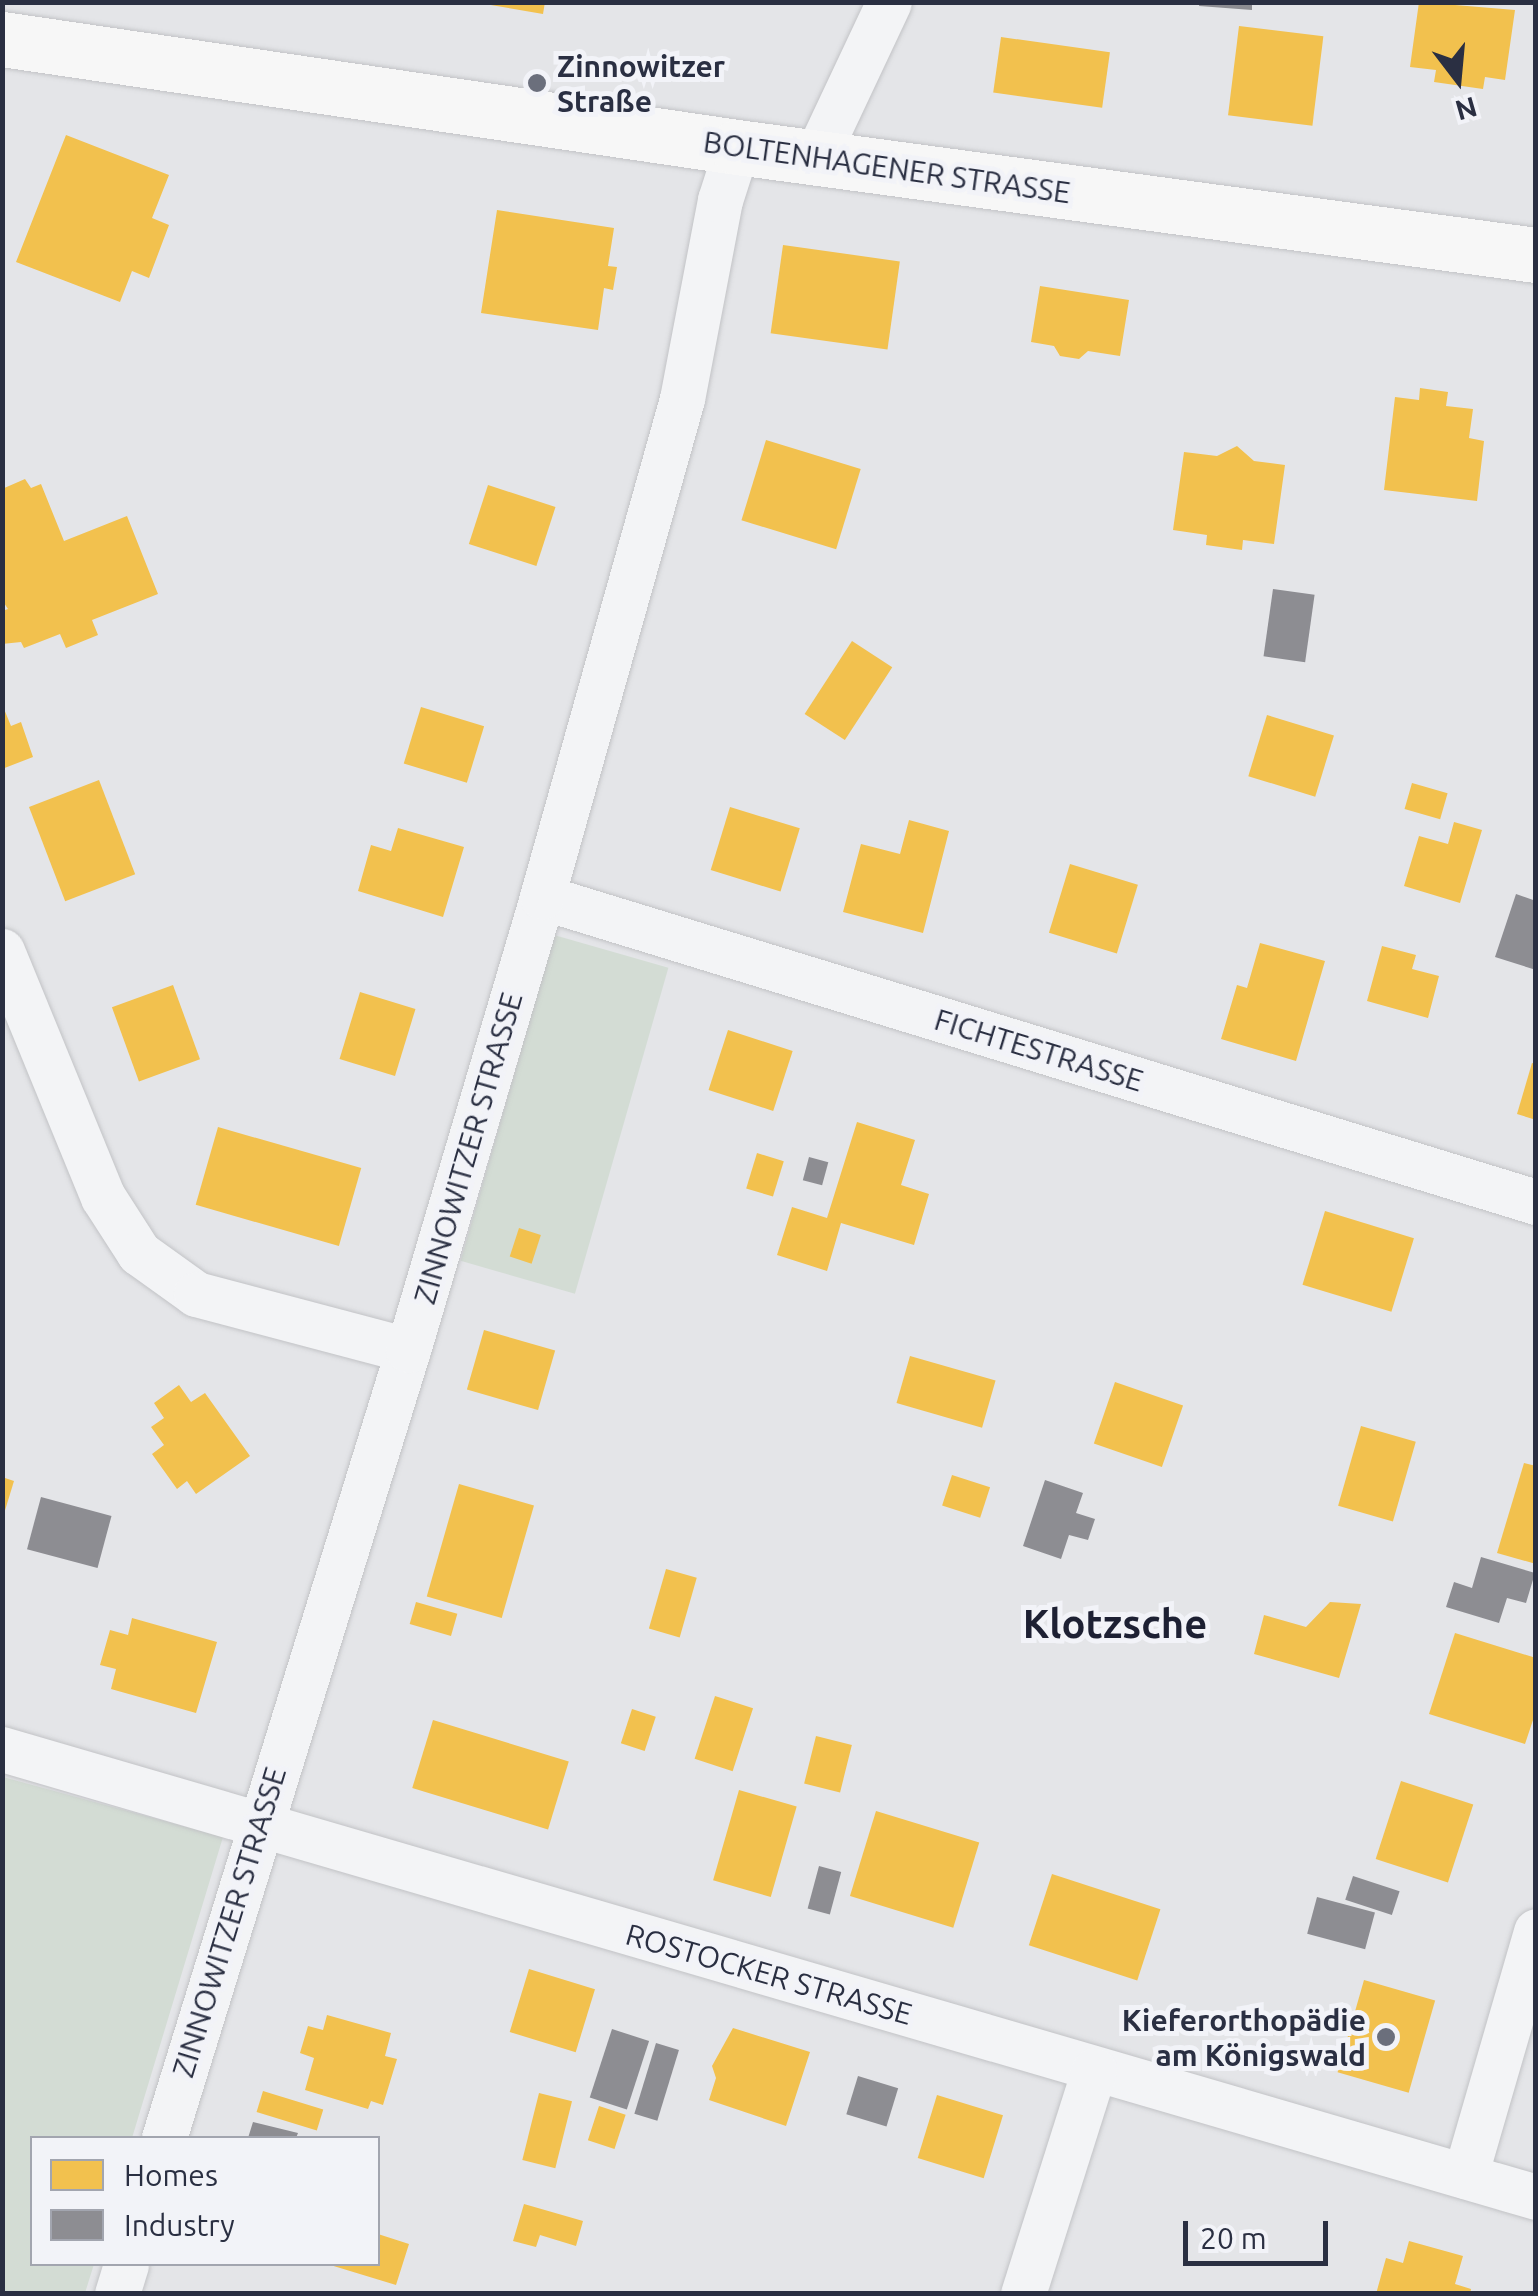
<!DOCTYPE html>
<html>
<head>
<meta charset="utf-8">
<style>
	body { margin:0 }
	#map { position:relative; width:1538px; height:2296px; overflow:hidden; background:#e4e5e8; font-family:Ubuntu,sans-serif }
	div>[style] { position:absolute }
	[style*='--x'] { left:calc(var(--x)*1px); top:calc(var(--y)*1px); width:calc(var(--w)*1px); rotate:calc(var(--a)*1deg) }
	.green>* { inset:0; background:#d3dcd4; transform-origin:0 0 }
	.homes>* { inset:0; background:#f2c14e; transform-origin:0 0 }
	.industry>* { inset:0; background:#8d8d92; transform-origin:0 0 }
	.roads { filter:drop-shadow(0 0 2px #c2c3c6) drop-shadow(0 0 2px #c2c3c6) }
	.street>* { height:45px; margin:-22.5px; padding:0 22.5px; transform-origin:22.5px; border-radius:22.5px; background:#f3f4f6 }
	.secondary>* { height:55px; margin:-27.5px; padding:0 27.5px; transform-origin:27.5px; border-radius:27.5px; background:#f7f7f7 }
	.dots>* { width:28px; height:28px; translate:-50% -50%; box-sizing:border-box; border:5px solid #f2f3f8; border-radius:50% }
	span { translate:-50% -50%; white-space:nowrap; text-align:center; line-height:1.15; -webkit-text-stroke:10px #f2f3f8; paint-order:stroke }
	.poi-label { font-size:30px; color:#2a2f42; font-weight:700 }
	.left { translate:0 -50%; text-align:left }
	.right { translate:-100% -50%; text-align:right }
	.street-label { font-size:30px; color:#2a2f42 }
	.district-label { font-size:40px; color:#1d2033; font-weight:700 }
	.frame { position:absolute; inset:0; border:5px solid #2a2f42; pointer-events:none }
	.legend { position:absolute; left:30px; top:2136px; width:350px; height:130px; box-sizing:border-box; background:#f2f3f8; border:2px solid #a2a5af; margin:0; padding:12px 18px; list-style:none; font-size:30px; color:#2a2f42 }
	.legend li { display:flex; align-items:center; gap:20px; height:50px }
	.legend b { width:50px; border:2px solid #a2a5af }
	.north { position:absolute; left:1408px; top:30px; width:100px; height:100px; -webkit-text-stroke:8px #f2f3f8; paint-order:stroke; rotate:164deg; font-size:28px; font-weight:700; line-height:40px; text-align:center; color:#2a2f42 }
	.north::after { content:''; display:block; margin:auto; width:35px; height:45px; background:#2a2f42; clip-path:polygon(50% 0,100% 100%,50% 72%,0 100%) }
	.scale { position:absolute; left:1183px; top:2221px; width:145px; height:45px; box-sizing:border-box; border:5px solid #2a2f42; border-top:0; padding-left:12px; font-size:30px; line-height:35px; white-space:nowrap; color:#2a2f42; -webkit-text-stroke:8px #f2f3f8; paint-order:stroke }
</style>
</head>
<body>
<div id="map">
	<div class="green">
		<div style="left:554px;top:935px;width:119px;height:339px;rotate:16deg"></div>
		<div style="clip-path:polygon(3px 1777px,223px 1837px,132px 2138px,32px 2138px,32px 2264px,94px 2264px,85px 2293px,3px 2293px)"></div>
	</div>
	<div class="homes">
		<div style="clip-path:polygon(473px 2px,545px 2px,543px 14px)"></div>
		<div style="clip-path:polygon(1419px 2px,1515px 10px,1505px 80px,1485px 77px,1483px 89px,1434px 82px,1436px 70px,1410px 67px)"></div>
		<div style="left:1239px;top:26px;width:85px;height:90px;rotate:7deg"></div>
		<div style="left:1001px;top:37px;width:110px;height:56px;rotate:8deg"></div>
		<div style="clip-path:polygon(66px 135px,169px 175px,152px 218px,169px 225px,149px 278px,132px 271px,120px 302px,16px 262px)"></div>
		<div style="clip-path:polygon(497px 210px,614px 228px,608px 266px,617px 267px,613px 290px,604px 288px,598px 330px,481px 313px)"></div>
		<div style="left:783px;top:245px;width:118px;height:89px;rotate:8deg"></div>
		<div style="clip-path:polygon(1040px 286px,1129px 300px,1120px 356px,1088px 351px,1079px 359px,1060px 356px,1054px 346px,1031px 342px)"></div>
		<div style="clip-path:polygon(1420px 388px,1448px 392px,1446px 406px,1473px 409px,1469px 438px,1484px 441px,1477px 501px,1384px 490px,1395px 397px,1419px 400px)"></div>
		<div style="left:766px;top:440px;width:99px;height:84px;rotate:17deg"></div>
		<div style="clip-path:polygon(1237px 446px,1254px 461px,1285px 465px,1274px 544px,1243px 540px,1242px 550px,1206px 545px,1207px 535px,1173px 530px,1184px 452px,1217px 456px)"></div>
		<div style="clip-path:polygon(25px 479px,31px 488px,41px 484px,64px 541px,127px 516px,158px 594px,92px 620px,98px 635px,66px 648px,60px 634px,24px 648px,21px 642px,2px 644px,2px 611px,8px 609px,2px 600px,2px 489px)"></div>
		<div style="left:488px;top:485px;width:71px;height:62px;rotate:18deg"></div>
		<div style="left:852px;top:641px;width:48px;height:87px;rotate:33deg"></div>
		<div style="clip-path:polygon(2px 704px,11px 726px,21px 722px,33px 757px,2px 769px)"></div>
		<div style="left:421px;top:707px;width:66px;height:59px;rotate:17deg"></div>
		<div style="left:1267px;top:715px;width:70px;height:64px;rotate:17deg"></div>
		<div style="left:99px;top:780px;width:101px;height:75px;rotate:69deg"></div>
		<div style="left:1412px;top:783px;width:37px;height:27px;rotate:16deg"></div>
		<div style="left:730px;top:807px;width:73px;height:66px;rotate:17deg"></div>
		<div style="clip-path:polygon(909px 820px,949px 831px,923px 933px,843px 912px,861px 844px,900px 854px)"></div>
		<div style="clip-path:polygon(1454px 822px,1482px 830px,1460px 903px,1404px 886px,1419px 836px,1448px 844px)"></div>
		<div style="clip-path:polygon(398px 828px,464px 847px,443px 917px,358px 891px,371px 845px,391px 851px)"></div>
		<div style="left:1070px;top:864px;width:71px;height:72px;rotate:17deg"></div>
		<div style="clip-path:polygon(1260px 943px,1325px 961px,1296px 1061px,1221px 1039px,1237px 985px,1247px 988px)"></div>
		<div style="clip-path:polygon(1382px 946px,1416px 955px,1412px 969px,1439px 976px,1428px 1018px,1367px 1001px)"></div>
		<div style="left:173px;top:985px;width:79px;height:65px;rotate:70deg"></div>
		<div style="left:360px;top:992px;width:58px;height:70px;rotate:17deg"></div>
		<div style="left:728px;top:1030px;width:68px;height:63px;rotate:18deg"></div>
		<div style="clip-path:polygon(1532px 1063px,1536px 1064px,1536px 1120px,1517px 1114px)"></div>
		<div style="clip-path:polygon(857px 1122px,915px 1140px,901px 1185px,929px 1194px,914px 1245px,841px 1223px,827px 1271px,777px 1255px,792px 1207px,827px 1218px)"></div>
		<div style="left:218px;top:1127px;width:149px;height:81px;rotate:16deg"></div>
		<div style="left:757px;top:1153px;width:28px;height:37px;rotate:17deg"></div>
		<div style="left:1325px;top:1211px;width:93px;height:77px;rotate:17deg"></div>
		<div style="left:519px;top:1228px;width:23px;height:30px;rotate:18deg"></div>
		<div style="left:484px;top:1330px;width:74px;height:62px;rotate:16deg"></div>
		<div style="left:910px;top:1356px;width:89px;height:49px;rotate:16deg"></div>
		<div style="left:1115px;top:1382px;width:72px;height:65px;rotate:19deg"></div>
		<div style="clip-path:polygon(179px 1385px,191px 1402px,205px 1393px,250px 1456px,196px 1494px,187px 1481px,177px 1489px,152px 1454px,164px 1445px,151px 1427px,164px 1418px,154px 1403px)"></div>
		<div style="left:1361px;top:1426px;width:57px;height:83px;rotate:16deg"></div>
		<div style="clip-path:polygon(1524px 1463px,1536px 1466px,1536px 1564px,1497px 1553px)"></div>
		<div style="left:952px;top:1475px;width:40px;height:32px;rotate:18deg"></div>
		<div style="clip-path:polygon(2px 1477px,14px 1481px,3px 1517px,2px 1517px)"></div>
		<div style="left:459px;top:1484px;width:78px;height:117px;rotate:16deg"></div>
		<div style="left:666px;top:1569px;width:32px;height:62px;rotate:16deg"></div>
		<div style="left:416px;top:1602px;width:43px;height:23px;rotate:16deg"></div>
		<div style="clip-path:polygon(1330px 1602px,1361px 1604px,1339px 1678px,1254px 1654px,1264px 1615px,1306px 1627px)"></div>
		<div style="clip-path:polygon(132px 1618px,217px 1642px,196px 1713px,111px 1689px,116px 1669px,100px 1665px,110px 1630px,128px 1635px)"></div>
		<div style="clip-path:polygon(1455px 1633px,1536px 1658px,1536px 1711px,1525px 1744px,1429px 1714px)"></div>
		<div style="left:715px;top:1696px;width:40px;height:66px;rotate:18deg"></div>
		<div style="left:632px;top:1709px;width:25px;height:36px;rotate:18deg"></div>
		<div style="left:433px;top:1720px;width:142px;height:71px;rotate:17deg"></div>
		<div style="left:816px;top:1736px;width:37px;height:49px;rotate:14deg"></div>
		<div style="left:1401px;top:1781px;width:76px;height:82px;rotate:18deg"></div>
		<div style="left:739px;top:1790px;width:60px;height:94px;rotate:16deg"></div>
		<div style="left:876px;top:1811px;width:108px;height:89px;rotate:17deg"></div>
		<div style="left:1052px;top:1874px;width:114px;height:75px;rotate:18deg"></div>
		<div style="left:529px;top:1969px;width:69px;height:66px;rotate:17deg"></div>
		<div style="left:1364px;top:1980px;width:74px;height:96px;rotate:16deg"></div>
		<div style="clip-path:polygon(327px 2015px,391px 2033px,385px 2056px,397px 2059px,383px 2105px,371px 2101px,368px 2109px,305px 2090px,314px 2058px,300px 2053px,308px 2026px,323px 2030px)"></div>
		<div style="clip-path:polygon(733px 2028px,810px 2052px,786px 2126px,709px 2100px,716px 2078px,712px 2066px)"></div>
		<div style="left:263px;top:2091px;width:63px;height:22px;rotate:17deg"></div>
		<div style="left:539px;top:2093px;width:34px;height:69px;rotate:14deg"></div>
		<div style="left:937px;top:2095px;width:69px;height:66px;rotate:17deg"></div>
		<div style="left:599px;top:2106px;width:28px;height:36px;rotate:18deg"></div>
		<div style="clip-path:polygon(524px 2204px,583px 2221px,576px 2246px,540px 2235px,536px 2247px,513px 2241px)"></div>
		<div style="clip-path:polygon(378px 2234px,409px 2244px,396px 2285px,327px 2264px,378px 2264px)"></div>
		<div style="clip-path:polygon(1409px 2241px,1463px 2256px,1455px 2284px,1471px 2289px,1470px 2294px,1376px 2294px,1386px 2258px,1403px 2263px)"></div>
	</div>
	<div class="industry">
		<div style="clip-path:polygon(1200px 2px,1252px 2px,1252px 10px,1199px 6px)"></div>
		<div style="left:1273px;top:589px;width:42px;height:68px;rotate:8deg"></div>
		<div style="clip-path:polygon(1516px 894px,1536px 901px,1536px 970px,1495px 957px)"></div>
		<div style="left:809px;top:1157px;width:20px;height:24px;rotate:15deg"></div>
		<div style="clip-path:polygon(1045px 1480px,1083px 1493px,1076px 1513px,1095px 1519px,1088px 1540px,1069px 1535px,1061px 1559px,1023px 1546px)"></div>
		<div style="left:41px;top:1497px;width:73px;height:54px;rotate:15deg"></div>
		<div style="clip-path:polygon(1481px 1557px,1535px 1573px,1526px 1603px,1507px 1598px,1499px 1623px,1446px 1607px,1454px 1582px,1472px 1588px)"></div>
		<div style="left:819px;top:1866px;width:23px;height:44px;rotate:15deg"></div>
		<div style="left:1353px;top:1876px;width:49px;height:25px;rotate:18deg"></div>
		<div style="left:1317px;top:1897px;width:60px;height:38px;rotate:15deg"></div>
		<div style="left:612px;top:2029px;width:39px;height:72px;rotate:18deg"></div>
		<div style="left:656px;top:2043px;width:24px;height:74px;rotate:17deg"></div>
		<div style="left:858px;top:2076px;width:42px;height:40px;rotate:17deg"></div>
		<div style="clip-path:polygon(253px 2122px,298px 2133px,296px 2138px,248px 2138px)"></div>
	</div>
	<div class="roads">
		<div class="street">
			<div style="--x:816;--y:157;--w:171;--a:-64.8"></div>
			<div style="--x:542;--y:897;--w:1040;--a:17.06"></div>
			<div style="--x:2;--y:951;--w:266;--a:67.7"></div>
			<div style="--x:103;--y:1197;--w:67;--a:57.3"></div>
			<div style="--x:139;--y:1253;--w:70;--a:35.7"></div>
			<div style="--x:196;--y:1294;--w:219;--a:14.8"></div>
			<div style="--x:2;--y:1749;--w:1598;--a:16.28"></div>
			<div style="--x:164;--y:2138;--w:825;--a:-72.8"></div>
			<div style="--x:408;--y:1350;--w:472;--a:-73.5"></div>
			<div style="--x:542;--y:897;--w:517;--a:-74.3"></div>
			<div style="--x:682;--y:399;--w:203;--a:-79.2"></div>
			<div style="--x:720;--y:200;--w:56;--a:-72.2"></div>
			<div style="--x:1465;--y:2176;--w:255;--a:-73.8"></div>
			<div style="--x:117;--y:2294;--w:31;--a:-73"></div>
			<div style="--x:1023;--y:2294;--w:235;--a:-72.4"></div>
		</div>
		<div class="secondary">
			<div style="--x:2;--y:39;--w:743;--a:8.36"></div>
			<div style="--x:737;--y:147;--w:806;--a:7.7"></div>
		</div>
	</div>
	<div class="dots">
		<div style="left:537px;top:83px;background:#6b6f7c"></div>
		<div style="left:1386px;top:2037px;background:#6b6f7c"></div>
	</div>
	<div class="poi-label">
		<span class="left" style="left:557px;top:83px">Zinnowitzer<br>Straße</span>
		<span class="right" style="left:1366px;top:2037px">Kieferorthopädie<br>am Königswald</span>
	</div>
	<div class="street-label">
		<span style="left:887px;top:167px;rotate:8deg">BOLTENHAGENER STRASSE</span>
		<span style="left:1039px;top:1050px;rotate:17deg">FICHTESTRASSE</span>
		<span style="left:468px;top:1148px;rotate:-74deg">ZINNOWITZER STRASSE</span>
		<span style="left:229px;top:1922px;rotate:-73deg">ZINNOWITZER STRASSE</span>
		<span style="left:769px;top:1974px;rotate:16deg">ROSTOCKER STRASSE</span>
	</div>
	<div class="district-label">
		<span style="left:1115px;top:1624px">Klotzsche</span>
	</div>
	<div class="frame"></div>
	<ul class="legend">
	<li><b style="height:28px;background:#f2c14e"></b>Homes</li>
	<li><b style="height:28px;background:#8d8d92"></b>Industry</li>
	</ul>
	<div class="north">N</div>
	<div class="scale">20 m</div>
</div>
</body>
</html>
